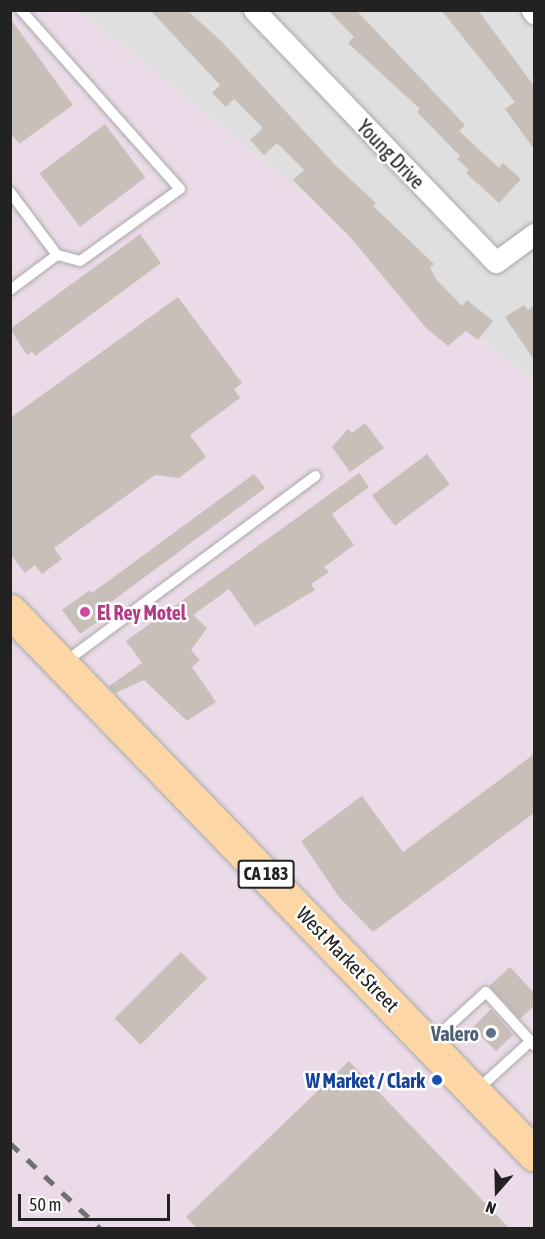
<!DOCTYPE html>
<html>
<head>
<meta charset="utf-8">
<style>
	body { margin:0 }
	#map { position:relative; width:545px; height:1239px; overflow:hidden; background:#f2efe9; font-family:"Asap Condensed",sans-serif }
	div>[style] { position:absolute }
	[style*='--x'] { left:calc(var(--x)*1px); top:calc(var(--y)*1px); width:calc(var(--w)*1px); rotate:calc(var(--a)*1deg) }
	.residential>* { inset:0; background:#e0dfdf }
	.industrial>* { inset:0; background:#ebdbe8 }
	.building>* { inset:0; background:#c7bfb8; transform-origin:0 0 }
	.roads { filter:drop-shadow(0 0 2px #a9a9a9) drop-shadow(0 0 2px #a9a9a9) }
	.lane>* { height:10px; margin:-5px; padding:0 5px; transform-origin:5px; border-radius:5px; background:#fff }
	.street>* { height:21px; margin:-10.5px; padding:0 10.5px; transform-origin:10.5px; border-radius:10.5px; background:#fff }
	.primary>* { height:33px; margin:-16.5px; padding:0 16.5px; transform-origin:16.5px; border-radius:16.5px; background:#fcd6a4 }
	.rail>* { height:4.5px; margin-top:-2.25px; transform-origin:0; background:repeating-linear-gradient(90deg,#707070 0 12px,transparent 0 24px) }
	.dots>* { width:16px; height:16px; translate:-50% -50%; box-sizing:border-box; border:3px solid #fff; border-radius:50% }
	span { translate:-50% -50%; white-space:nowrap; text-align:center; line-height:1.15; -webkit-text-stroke:5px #fff; paint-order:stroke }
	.shield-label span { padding:2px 4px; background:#fff; border:2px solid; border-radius:4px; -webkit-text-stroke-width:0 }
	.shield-label { font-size:18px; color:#222; font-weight:700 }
	.street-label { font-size:20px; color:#222 }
	.hotel-label { font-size:20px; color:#b23c85; font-weight:700 }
	.left { translate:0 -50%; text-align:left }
	.service-label { font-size:20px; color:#4e5e75; font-weight:700 }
	.right { translate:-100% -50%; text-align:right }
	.transit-label { font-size:20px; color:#164399; font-weight:700 }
	.frame { position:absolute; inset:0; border:12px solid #222; pointer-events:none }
	.north { position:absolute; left:467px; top:1161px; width:60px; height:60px; -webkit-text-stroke:4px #fff; paint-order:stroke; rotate:200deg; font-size:16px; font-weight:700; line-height:24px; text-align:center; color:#222 }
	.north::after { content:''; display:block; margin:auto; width:21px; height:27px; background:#222; clip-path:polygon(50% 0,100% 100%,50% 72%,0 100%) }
	.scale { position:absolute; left:18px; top:1194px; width:152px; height:27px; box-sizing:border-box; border:3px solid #222; border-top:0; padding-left:8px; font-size:18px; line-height:21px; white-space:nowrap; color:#222; -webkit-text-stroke:4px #fff; paint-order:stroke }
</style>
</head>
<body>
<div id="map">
	<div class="residential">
		<div style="clip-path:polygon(79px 11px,534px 11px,534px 381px,320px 207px)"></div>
	</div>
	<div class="industrial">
		<div style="clip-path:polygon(10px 11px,79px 11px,534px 381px,534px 1228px,11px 1228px)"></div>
	</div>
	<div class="building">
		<div style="clip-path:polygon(150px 10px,187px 10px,222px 42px,336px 166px,376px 203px,373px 206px,434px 264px,430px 268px,436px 279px,462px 306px,467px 300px,493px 321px,478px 340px,466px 331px,448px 346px,427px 329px,350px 237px,293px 180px,304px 170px,277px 143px,264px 155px,250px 140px,263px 128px,234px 99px,226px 107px,212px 93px,220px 85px)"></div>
		<div style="clip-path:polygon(328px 10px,356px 10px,465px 125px,459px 131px,499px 168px,503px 163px,521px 179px,499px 203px,466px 173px,469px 170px,457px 159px,460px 156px,417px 112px,420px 109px,348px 43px,354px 37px)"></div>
		<div style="clip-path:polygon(441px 10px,478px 10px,534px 86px,534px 149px,505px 109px,515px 102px)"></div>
		<div style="clip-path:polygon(10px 18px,73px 105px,19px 144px,10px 132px)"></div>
		<div style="left:105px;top:124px;width:67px;height:82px;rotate:53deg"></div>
		<div style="clip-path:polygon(140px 234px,161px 263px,35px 356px,32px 351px,27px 355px,10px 329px)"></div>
		<div style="clip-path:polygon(178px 297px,242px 383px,234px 389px,240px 398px,190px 435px,206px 457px,179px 478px,155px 475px,54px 548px,62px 559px,42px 574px,35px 565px,25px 573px,10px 554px,10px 418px)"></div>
		<div style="clip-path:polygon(524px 305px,528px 310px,534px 305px,534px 360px,505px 317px)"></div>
		<div style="clip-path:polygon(365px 423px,384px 448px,350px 472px,332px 447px,348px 429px,352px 433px)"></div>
		<div style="left:427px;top:454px;width:38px;height:69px;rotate:53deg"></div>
		<div style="clip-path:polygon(359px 473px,369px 487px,332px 514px,354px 545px,324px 567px,329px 572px,311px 584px,315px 590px,255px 626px,229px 589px,193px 615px,207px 628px,191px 650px,200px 660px,192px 667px,216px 702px,187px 721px,144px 680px,115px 693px,109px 686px,142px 663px,126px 641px)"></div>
		<div style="clip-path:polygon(254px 474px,265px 488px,103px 608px,108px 615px,80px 634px,62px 610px,90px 590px,92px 593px)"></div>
		<div style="clip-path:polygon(534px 754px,534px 813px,373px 932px,339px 897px,301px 841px,362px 796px,403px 852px)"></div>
		<div style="left:181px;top:952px;width:37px;height:94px;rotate:45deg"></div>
		<div style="clip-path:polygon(510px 967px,534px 993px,534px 1006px,520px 1019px,489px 986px)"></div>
		<div style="clip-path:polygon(491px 1009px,513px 1035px,496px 1051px,472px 1028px)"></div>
		<div style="clip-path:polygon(349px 1061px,509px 1228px,197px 1228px,186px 1217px)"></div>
	</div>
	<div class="roads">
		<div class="lane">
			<div style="--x:21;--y:10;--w:239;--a:48.4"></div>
			<div style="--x:180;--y:189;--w:123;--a:144.2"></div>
			<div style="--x:80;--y:261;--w:24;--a:-165"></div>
			<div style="--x:10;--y:192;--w:79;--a:53.3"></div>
			<div style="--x:57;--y:255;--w:59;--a:143.3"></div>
			<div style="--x:65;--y:662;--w:312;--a:-36.6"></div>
			<div style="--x:431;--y:1042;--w:74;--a:-42.3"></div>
			<div style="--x:486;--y:992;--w:72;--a:47.8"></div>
			<div style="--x:478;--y:1089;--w:72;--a:-42.2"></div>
		</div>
		<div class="street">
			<div style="--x:254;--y:10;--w:349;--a:46.2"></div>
			<div style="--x:496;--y:262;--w:47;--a:-36.4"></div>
			<div style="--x:532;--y:10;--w:4;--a:56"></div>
		</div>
		<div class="primary">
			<div style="--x:10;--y:611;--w:755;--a:46.02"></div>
		</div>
	</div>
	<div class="rail">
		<div style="--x:10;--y:1143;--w:124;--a:43.4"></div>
	</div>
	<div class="dots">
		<div style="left:85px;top:612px;background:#d1479c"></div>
		<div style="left:491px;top:1033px;background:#5c6f8a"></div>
		<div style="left:437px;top:1080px;background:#1a4fb4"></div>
	</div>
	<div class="shield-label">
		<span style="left:266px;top:874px">CA 183</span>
	</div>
	<div class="street-label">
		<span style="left:391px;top:154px;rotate:46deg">Young Drive</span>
		<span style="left:348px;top:959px;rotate:46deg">West Market Street</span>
	</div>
	<div class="hotel-label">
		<span class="left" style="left:97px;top:612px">El Rey Motel</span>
	</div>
	<div class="service-label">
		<span class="right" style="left:479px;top:1033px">Valero</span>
	</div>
	<div class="transit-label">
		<span class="right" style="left:425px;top:1080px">W Market / Clark</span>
	</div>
	<div class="frame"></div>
	<div class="north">N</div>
	<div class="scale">50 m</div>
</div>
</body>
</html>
